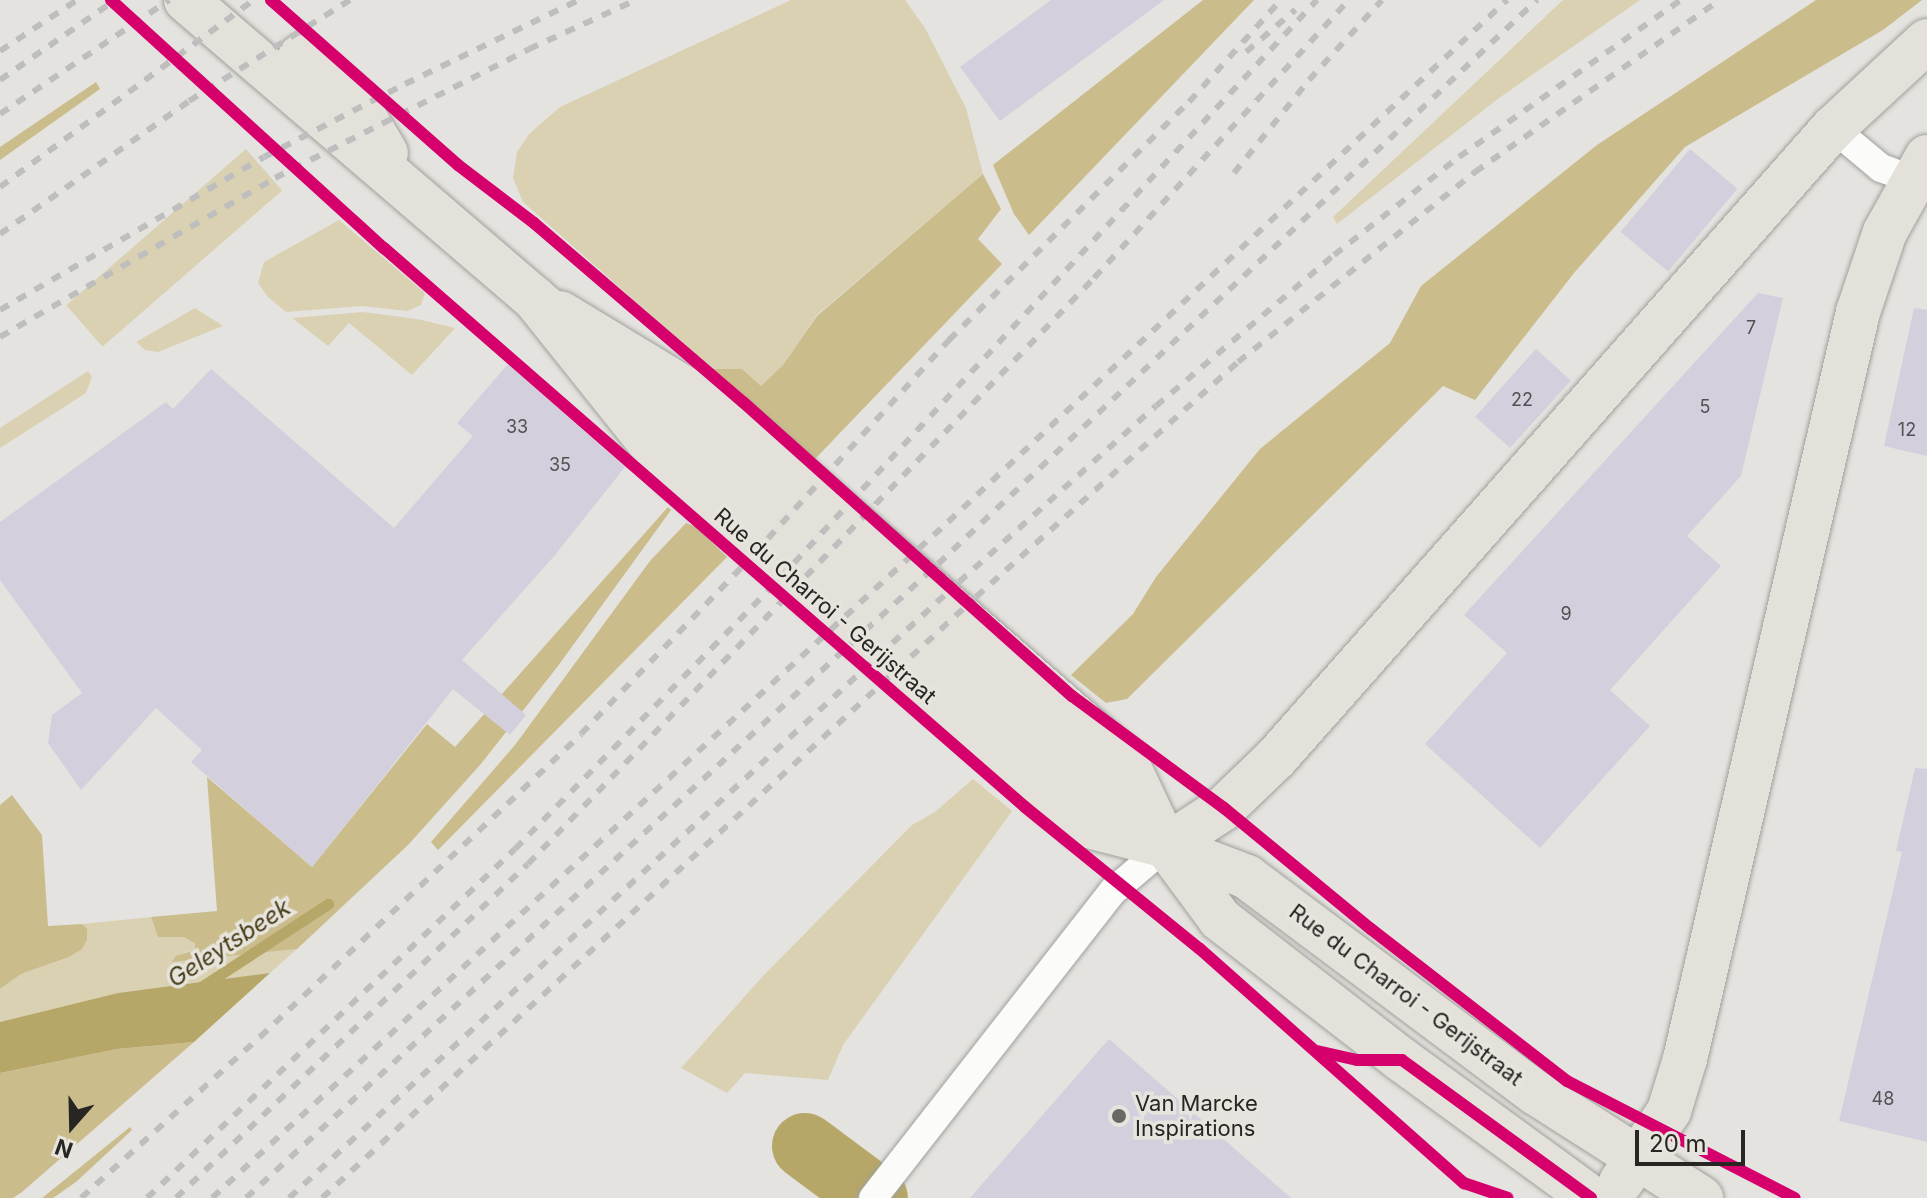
<!DOCTYPE html>
<html>
<head>
<meta charset="utf-8">
<style>
	body { margin:0 }
	#map { position:relative; width:1927px; height:1198px; overflow:hidden; background:#e4e3df; font-family:Inter,sans-serif }
	div>[style] { position:absolute }
	[style*='--x'] { left:calc(var(--x)*1px); top:calc(var(--y)*1px); width:calc(var(--w)*1px); rotate:calc(var(--a)*1deg) }
	.green>* { inset:0; background:#dad1b2; transform-origin:0 0 }
	.forest>* { inset:0; background:#cabc8b }
	.water>* { inset:0; background:#b6a667 }
	.stream>* { height:11px; margin:-5.5px; padding:0 5.5px; transform-origin:5.5px; border-radius:5.5px; background:#b6a667 }
	.river>* { height:66px; margin:-33px; padding:0 33px; transform-origin:33px; border-radius:33px; background:#b6a667 }
	.building>* { inset:0; background:#d4cfdc; transform-origin:0 0 }
	.roads { filter:drop-shadow(0 0 2px #a0a09d) drop-shadow(0 0 2px #a0a09d) }
	.street>* { height:28px; margin:-14px; padding:0 14px; transform-origin:14px; border-radius:14px; background:#fbfbfa }
	.primary>* { height:44px; margin:-22px; padding:0 22px; transform-origin:22px; border-radius:22px; background:#e3e1da }
	.rail>* { height:6px; margin-top:-3px; transform-origin:0; background:repeating-linear-gradient(90deg,#bfbebe 0 10px,transparent 0 20px) }
	.cycleway>* { height:12px; margin:-6px; padding:0 6px; transform-origin:6px; border-radius:6px; background:#d6006c }
	.dots>* { width:22px; height:22px; translate:-50% -50%; box-sizing:border-box; border:4px solid #e6e4dd; border-radius:50% }
	span { translate:-50% -50%; white-space:nowrap; text-align:center; line-height:1.15; -webkit-text-stroke:7px #e6e4dd; paint-order:stroke }
	.number-label { font-size:18px; color:#525051 }
	.number-label span { -webkit-text-stroke-width:0 }
	.street-label { font-size:22px; color:#272623 }
	.poi-label { font-size:22px; color:#272623 }
	.left { translate:0 -50%; text-align:left }
	.water-label { font-size:24px; color:#483e19; font-style:italic }
	.north { position:absolute; left:32px; top:1086px; width:80px; height:80px; -webkit-text-stroke:6px #e6e4dd; paint-order:stroke; rotate:200deg; font-size:22px; font-weight:700; line-height:32px; text-align:center; color:#272623 }
	.north::after { content:''; display:block; margin:auto; width:28px; height:36px; background:#272623; clip-path:polygon(50% 0,100% 100%,50% 72%,0 100%) }
	.scale { position:absolute; left:1635px; top:1130px; width:110px; height:36px; box-sizing:border-box; border:4px solid #272623; border-top:0; padding-left:10px; font-size:24px; line-height:28px; white-space:nowrap; color:#272623; -webkit-text-stroke:6px #e6e4dd; paint-order:stroke }
</style>
</head>
<body>
<div id="map">
	<div class="green">
		<div style="clip-path:polygon(791px 0,905px 0,925px 28px,966px 108px,983px 174px,817px 315px,783px 365px,761px 386px,742px 369px,712px 369px,523px 202px,513px 178px,517px 152px,529px 134px,560px 107px)"></div>
		<div style="clip-path:polygon(1563px 0,1640px 0,1499px 98px,1337px 224px,1333px 217px)"></div>
		<div style="left:246px;top:149px;width:55px;height:238px;rotate:49deg"></div>
		<div style="clip-path:polygon(339px 220px,425px 293px,421px 305px,407px 311px,362px 306px,286px 312px,268px 297px,258px 283px,264px 262px)"></div>
		<div style="clip-path:polygon(195px 308px,223px 326px,158px 352px,145px 350px,136px 342px)"></div>
		<div style="clip-path:polygon(363px 312px,417px 319px,455px 328px,412px 375px,349px 323px,328px 346px,292px 318px)"></div>
		<div style="clip-path:polygon(88px 371px,92px 377px,86px 393px,0 448px,0 428px)"></div>
		<div style="clip-path:polygon(973px 779px,1012px 811px,843px 1045px,828px 1080px,745px 1073px,727px 1093px,681px 1068px,762px 977px,912px 825px,935px 812px)"></div>
		<div style="clip-path:polygon(151px 917px,158px 937px,184px 937px,195px 942px,195px 950px,186px 952px,173px 962px,297px 949px,270px 973px,118px 993px,0 1022px,0 989px,21px 974px,69px 957px,87px 940px,87px 930px,82px 924px)"></div>
	</div>
	<div class="forest">
		<div style="clip-path:polygon(1203px 0,1254px 0,1029px 235px,1014px 214px,993px 165px)"></div>
		<div style="clip-path:polygon(1816px 0,1922px 0,1883px 30px,1685px 147px,1574px 273px,1475px 400px,1443px 386px,1127px 699px,1106px 703px,1071px 675px,1133px 614px,1156px 577px,1260px 449px,1390px 343px,1421px 286px,1597px 145px)"></div>
		<div style="clip-path:polygon(96px 82px,100px 89px,0 160px,0 147px)"></div>
		<div style="clip-path:polygon(983px 174px,1001px 209px,978px 239px,1002px 264px,815px 459px,712px 369px,742px 369px,761px 386px,783px 365px,817px 316px)"></div>
		<div style="clip-path:polygon(668px 507px,671px 510px,558px 666px,480px 765px,408px 845px,297px 949px,172px 962px,176px 956px,195px 950px,195px 943px,184px 937px,158px 937px,151px 917px,217px 911px,207px 777px,312px 867px,427px 724px,455px 747px)"></div>
		<div style="clip-path:polygon(686px 523px,696px 527px,727px 557px,438px 850px,431px 842px,515px 745px,650px 561px)"></div>
		<div style="clip-path:polygon(12px 795px,42px 835px,48px 926px,82px 924px,87px 929px,87px 940px,82px 949px,69px 957px,21px 974px,0 989px,0 805px)"></div>
		<div style="clip-path:polygon(194px 1042px,22px 1192px,13px 1198px,0 1198px,0 1073px,117px 1049px)"></div>
		<div style="clip-path:polygon(130px 1127px,132px 1130px,76px 1182px,53px 1198px,42px 1198px)"></div>
	</div>
	<div class="water">
		<div style="clip-path:polygon(270px 973px,194px 1042px,117px 1049px,0 1073px,0 1022px,118px 993px)"></div>
	</div>
	<div class="stream">
		<div style="--x:201;--y:987;--w:152;--a:-33.2"></div>
	</div>
	<div class="river">
		<div style="--x:805;--y:1146;--w:87;--a:36.6"></div>
	</div>
	<div class="building">
		<div style="clip-path:polygon(1051px 0,1164px 0,1000px 121px,960px 67px)"></div>
		<div style="left:1690px;top:149px;width:62px;height:108px;rotate:40deg"></div>
		<div style="clip-path:polygon(1758px 293px,1783px 298px,1741px 476px,1687px 536px,1721px 566px,1610px 690px,1650px 726px,1540px 848px,1425px 744px,1507px 653px,1464px 615px)"></div>
		<div style="clip-path:polygon(1914px 308px,1927px 310px,1927px 456px,1884px 446px)"></div>
		<div style="left:1536px;top:349px;width:47px;height:91px;rotate:42deg"></div>
		<div style="clip-path:polygon(508px 364px,625px 467px,555px 555px,462px 660px,526px 715px,510px 735px,453px 689px,312px 867px,191px 762px,202px 750px,156px 708px,81px 790px,48px 743px,52px 715px,82px 693px,0 580px,0 522px,166px 402px,173px 409px,211px 369px,394px 528px,473px 436px,457px 423px)"></div>
		<div style="clip-path:polygon(1915px 768px,1927px 769px,1927px 1142px,1839px 1121px,1902px 852px,1896px 851px)"></div>
		<div style="clip-path:polygon(1109px 1039px,1291px 1198px,970px 1198px)"></div>
	</div>
	<div class="roads">
		<div class="street">
			<div style="--x:1833;--y:128;--w:62;--a:39.8"></div>
			<div style="--x:1881;--y:168;--w:33;--a:20"></div>
			<div style="--x:1912;--y:179;--w:16;--a:-30"></div>
			<div style="--x:873;--y:1198;--w:390;--a:-52"></div>
			<div style="--x:1113;--y:891;--w:70;--a:-40.3"></div>
		</div>
		<div class="primary">
			<div style="--x:186;--y:0;--w:486;--a:40.6"></div>
			<div style="--x:300;--y:57;--w:72;--a:39.4"></div>
			<div style="--x:356;--y:103;--w:58;--a:59"></div>
			<div style="--x:534;--y:298;--w:228;--a:51.4"></div>
			<div style="--x:676;--y:476;--w:530;--a:40.94"></div>
			<div style="--x:1076;--y:823;--w:93;--a:14.3"></div>
			<div style="--x:1166;--y:846;--w:87;--a:20.9"></div>
			<div style="--x:1247;--y:877;--w:361;--a:36.8"></div>
			<div style="--x:1536;--y:1093;--w:196;--a:32.5"></div>
			<div style="--x:560;--y:313;--w:199;--a:31.2"></div>
			<div style="--x:730;--y:416;--w:525;--a:41.06"></div>
			<div style="--x:1126;--y:761;--w:94;--a:64.8"></div>
			<div style="--x:1166;--y:846;--w:91;--a:53.5"></div>
			<div style="--x:1220;--y:919;--w:230;--a:37.8"></div>
			<div style="--x:1402;--y:1060;--w:234;--a:36.1"></div>
			<div style="--x:624;--y:378;--w:215;--a:41.6"></div>
			<div style="--x:785;--y:521;--w:487;--a:40.4"></div>
			<div style="--x:1166;--y:846;--w:69;--a:-33.2"></div>
			<div style="--x:1224;--y:808;--w:72;--a:-43.9"></div>
			<div style="--x:1276;--y:758;--w:841;--a:-48.52"></div>
			<div style="--x:1833;--y:128;--w:128;--a:-42.8"></div>
			<div style="--x:1621;--y:1182;--w:86;--a:-55.9"></div>
			<div style="--x:1669;--y:1111;--w:54;--a:-72.9"></div>
			<div style="--x:1685;--y:1059;--w:767;--a:-76.96"></div>
			<div style="--x:1858;--y:312;--w:84;--a:-71.4"></div>
			<div style="--x:1885;--y:232;--w:86;--a:-60.8"></div>
		</div>
	</div>
	<div class="rail">
		<div style="--x:0;--y:51;--w:92;--a:-33.5"></div>
		<div style="--x:1246;--y:52;--w:65;--a:-40.6"></div>
		<div style="--x:0;--y:80;--w:140;--a:-34.8"></div>
		<div style="--x:0;--y:114;--w:204;--a:-34"></div>
		<div style="--x:1234;--y:173;--w:119;--a:-51.1"></div>
		<div style="--x:1309;--y:80;--w:108;--a:-47.6"></div>
		<div style="--x:0;--y:187;--w:315;--a:-36.4"></div>
		<div style="--x:0;--y:234;--w:231;--a:-35.1"></div>
		<div style="--x:189;--y:101;--w:190;--a:-32.1"></div>
		<div style="--x:0;--y:310;--w:305;--a:-30.1"></div>
		<div style="--x:264;--y:157;--w:159;--a:-27.4"></div>
		<div style="--x:405;--y:84;--w:193;--a:-25.8"></div>
		<div style="--x:0;--y:337;--w:318;--a:-30"></div>
		<div style="--x:275;--y:178;--w:285;--a:-26.9"></div>
		<div style="--x:529;--y:49;--w:118;--a:-24.6"></div>
		<div style="--x:81;--y:1198;--w:241;--a:-42"></div>
		<div style="--x:260;--y:1037;--w:441;--a:-43.3"></div>
		<div style="--x:581;--y:734;--w:231;--a:-46.1"></div>
		<div style="--x:741;--y:568;--w:309;--a:-47.6"></div>
		<div style="--x:949;--y:340;--w:338;--a:-44.8"></div>
		<div style="--x:1189;--y:102;--w:137;--a:-48"></div>
		<div style="--x:147;--y:1198;--w:507;--a:-43.48"></div>
		<div style="--x:515;--y:849;--w:360;--a:-45.6"></div>
		<div style="--x:767;--y:592;--w:808;--a:-47.11"></div>
		<div style="--x:176;--y:1198;--w:485;--a:-43.5"></div>
		<div style="--x:528;--y:864;--w:815;--a:-45.99"></div>
		<div style="--x:1094;--y:278;--w:377;--a:-47.5"></div>
		<div style="--x:212;--y:1198;--w:999;--a:-42.57"></div>
		<div style="--x:948;--y:522;--w:765;--a:-43.04"></div>
		<div style="--x:246;--y:1198;--w:939;--a:-42.5"></div>
		<div style="--x:938;--y:564;--w:823;--a:-43.28"></div>
		<div style="--x:289;--y:1198;--w:910;--a:-42.6"></div>
		<div style="--x:959;--y:582;--w:264;--a:-41.8"></div>
		<div style="--x:1156;--y:406;--w:233;--a:-40.3"></div>
		<div style="--x:1334;--y:255;--w:159;--a:-38.1"></div>
		<div style="--x:1459;--y:157;--w:272;--a:-35.3"></div>
		<div style="--x:322;--y:1198;--w:888;--a:-42.58"></div>
		<div style="--x:976;--y:597;--w:352;--a:-41.9"></div>
		<div style="--x:1238;--y:362;--w:304;--a:-38.7"></div>
		<div style="--x:1475;--y:172;--w:299;--a:-35.1"></div>
	</div>
	<div class="cycleway">
		<div style="--x:111;--y:0;--w:369;--a:42.3"></div>
		<div style="--x:384;--y:248;--w:851;--a:41.09"></div>
		<div style="--x:1025;--y:807;--w:225;--a:39.1"></div>
		<div style="--x:1200;--y:949;--w:353;--a:41.6"></div>
		<div style="--x:1464;--y:1183;--w:46;--a:18.8"></div>
		<div style="--x:271;--y:0;--w:249;--a:41.4"></div>
		<div style="--x:458;--y:165;--w:96;--a:37.3"></div>
		<div style="--x:534;--y:223;--w:275;--a:40.6"></div>
		<div style="--x:743;--y:402;--w:441;--a:41.8"></div>
		<div style="--x:1072;--y:696;--w:189;--a:36.4"></div>
		<div style="--x:1224;--y:808;--w:190;--a:39.5"></div>
		<div style="--x:1371;--y:929;--w:248;--a:37.8"></div>
		<div style="--x:1567;--y:1081;--w:256;--a:27.2"></div>
		<div style="--x:1317;--y:1051;--w:41;--a:12.7"></div>
		<div style="--x:1357;--y:1060;--w:45;--a:0"></div>
		<div style="--x:1402;--y:1060;--w:234;--a:36.1"></div>
	</div>
	<div class="dots">
		<div style="left:1119px;top:1116px;background:#696865"></div>
	</div>
	<div class="number-label">
		<span style="left:1751px;top:328px">7</span>
		<span style="left:1522px;top:400px">22</span>
		<span style="left:1705px;top:407px">5</span>
		<span style="left:517px;top:427px">33</span>
		<span style="left:1907px;top:430px">12</span>
		<span style="left:560px;top:465px">35</span>
		<span style="left:1566px;top:614px">9</span>
		<span style="left:1883px;top:1099px">48</span>
	</div>
	<div class="street-label">
		<span style="left:825px;top:606px;rotate:41deg">Rue du Charroi - Gerijstraat</span>
		<span style="left:1406px;top:995px;rotate:37deg">Rue du Charroi - Gerijstraat</span>
	</div>
	<div class="poi-label">
		<span class="left" style="left:1135px;top:1116px">Van Marcke<br>Inspirations</span>
	</div>
	<div class="water-label">
		<span style="left:229px;top:943px;rotate:-33deg">Geleytsbeek</span>
	</div>
	<div class="north">N</div>
	<div class="scale">20 m</div>
</div>
</body>
</html>
